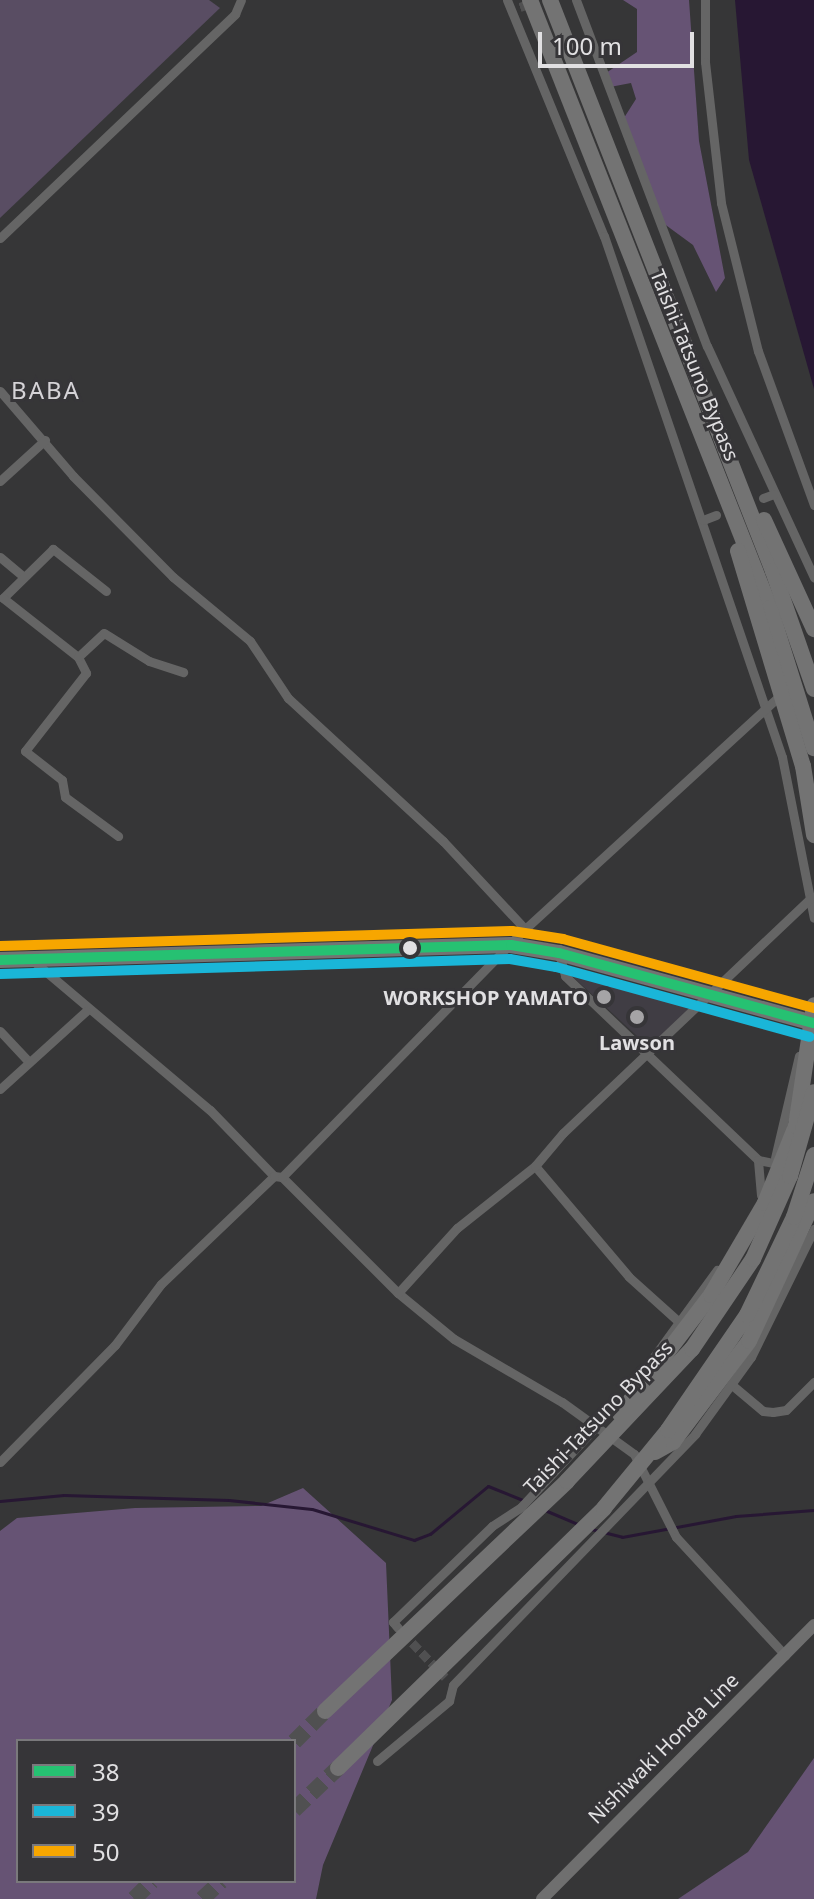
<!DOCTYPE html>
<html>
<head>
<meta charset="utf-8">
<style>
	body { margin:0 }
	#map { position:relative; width:814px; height:1899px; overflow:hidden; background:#363637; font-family:"Noto Sans",sans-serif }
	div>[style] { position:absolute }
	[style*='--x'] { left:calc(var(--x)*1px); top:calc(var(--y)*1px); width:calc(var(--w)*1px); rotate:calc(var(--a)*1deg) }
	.built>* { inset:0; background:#403d44 }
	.green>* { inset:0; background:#594d63 }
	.forest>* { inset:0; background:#665374 }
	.water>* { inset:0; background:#271733 }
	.stream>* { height:3px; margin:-1.5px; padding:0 1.5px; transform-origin:1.5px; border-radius:1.5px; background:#271733 }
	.street-tunnel>* { height:9px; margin-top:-4.5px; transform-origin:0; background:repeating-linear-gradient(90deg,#505051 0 9px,transparent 0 13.5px) }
	.highway-tunnel>* { height:16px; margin-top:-8px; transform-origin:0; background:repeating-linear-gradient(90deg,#505051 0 16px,transparent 0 24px) }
	.street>* { height:9px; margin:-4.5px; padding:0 4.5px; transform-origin:4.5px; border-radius:4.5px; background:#656565 }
	.secondary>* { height:12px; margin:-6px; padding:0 6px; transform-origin:6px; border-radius:6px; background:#6f6f6f }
	.highway>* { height:16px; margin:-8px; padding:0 8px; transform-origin:8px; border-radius:8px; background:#737373 }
	.bus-1>* { height:10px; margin:-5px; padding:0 5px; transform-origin:5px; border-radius:5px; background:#26c172 }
	.bus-2>* { height:10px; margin:-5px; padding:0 5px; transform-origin:5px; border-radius:5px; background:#1ab6d8 }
	.bus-3>* { height:10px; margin:-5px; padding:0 5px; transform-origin:5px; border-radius:5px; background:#f7a600 }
	.dots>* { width:22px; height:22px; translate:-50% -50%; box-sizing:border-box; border:4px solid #363538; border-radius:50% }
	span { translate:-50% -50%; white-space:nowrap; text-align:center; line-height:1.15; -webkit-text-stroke:6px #363538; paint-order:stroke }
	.street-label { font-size:20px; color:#e1e0e2 }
	.poi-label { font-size:20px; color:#e1e0e2; font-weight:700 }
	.right { translate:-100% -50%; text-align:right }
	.quarter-label { font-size:24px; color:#d5d3d7; letter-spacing:2px }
	.legend { position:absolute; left:16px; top:1739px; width:280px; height:144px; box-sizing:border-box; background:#363538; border:2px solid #7a797c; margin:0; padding:10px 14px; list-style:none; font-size:24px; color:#e1e0e2 }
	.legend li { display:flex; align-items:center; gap:16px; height:40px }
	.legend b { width:40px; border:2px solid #7a797c }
	.scale { position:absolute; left:538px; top:32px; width:156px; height:36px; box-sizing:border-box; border:4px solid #e1e0e2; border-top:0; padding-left:10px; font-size:24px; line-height:28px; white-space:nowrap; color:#e1e0e2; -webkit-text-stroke:6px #363538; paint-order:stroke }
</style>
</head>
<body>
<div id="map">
	<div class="built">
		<div style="clip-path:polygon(571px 975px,632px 988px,690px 1008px,649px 1047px)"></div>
	</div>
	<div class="green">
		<div style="clip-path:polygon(0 0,209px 0,220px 8px,0 218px)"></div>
	</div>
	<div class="forest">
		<div style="clip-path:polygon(623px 0,689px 0,699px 141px,725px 278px,716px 292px,693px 245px,663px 223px,622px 121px,636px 99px,631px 83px,610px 87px,603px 75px,637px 52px,637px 9px)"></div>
		<div style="clip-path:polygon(evenodd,303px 1488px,386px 1563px,392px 1700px,323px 1865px,316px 1899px,0 1899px,0 1531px,17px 1518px,135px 1508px,261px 1506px,303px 1488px,18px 1741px,294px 1741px,294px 1881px,18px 1881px,18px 1741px)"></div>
		<div style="clip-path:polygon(814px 1758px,814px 1899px,678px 1899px,748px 1852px)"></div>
	</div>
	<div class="water">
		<div style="clip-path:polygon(735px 0,814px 0,814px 389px,749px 160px)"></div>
	</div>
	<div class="stream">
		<div style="--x:0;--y:1501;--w:64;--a:-5.4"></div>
		<div style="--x:64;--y:1495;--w:165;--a:1.7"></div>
		<div style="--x:229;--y:1500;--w:83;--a:6.2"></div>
		<div style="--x:312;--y:1509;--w:107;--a:16.9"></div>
		<div style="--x:414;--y:1540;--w:17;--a:-21"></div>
		<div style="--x:430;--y:1534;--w:75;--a:-39.6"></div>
		<div style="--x:488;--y:1486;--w:40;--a:22"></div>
		<div style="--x:547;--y:1511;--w:36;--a:23"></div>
		<div style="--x:591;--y:1529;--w:32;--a:14"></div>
		<div style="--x:622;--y:1537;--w:116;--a:-10.4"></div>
		<div style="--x:736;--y:1516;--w:78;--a:-4.4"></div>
	</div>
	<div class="street-tunnel">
		<div style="--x:520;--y:7;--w:20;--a:-20"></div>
		<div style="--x:403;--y:1633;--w:61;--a:46.3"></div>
	</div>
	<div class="highway-tunnel">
		<div style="--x:294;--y:1742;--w:44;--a:-45"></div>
		<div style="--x:294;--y:1810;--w:61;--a:-43.7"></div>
		<div style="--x:134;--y:1899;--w:25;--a:-45"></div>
		<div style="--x:202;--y:1899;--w:26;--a:-43"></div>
	</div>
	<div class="street">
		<div style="--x:507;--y:0;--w:255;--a:67.7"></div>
		<div style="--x:604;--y:236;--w:551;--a:71.14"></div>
		<div style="--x:782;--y:757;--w:164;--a:78.8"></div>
		<div style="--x:576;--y:0;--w:370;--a:69.3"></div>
		<div style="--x:707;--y:346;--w:255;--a:65.2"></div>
		<div style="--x:705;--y:0;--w:62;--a:90"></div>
		<div style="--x:705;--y:62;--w:142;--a:83.5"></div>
		<div style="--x:721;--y:203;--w:153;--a:76"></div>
		<div style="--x:758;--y:351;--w:164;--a:70"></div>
		<div style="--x:0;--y:238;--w:325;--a:-43.6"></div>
		<div style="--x:235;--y:14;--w:15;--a:-67"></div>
		<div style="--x:0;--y:391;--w:112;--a:49.3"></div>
		<div style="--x:73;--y:476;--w:142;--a:45.3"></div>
		<div style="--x:173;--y:577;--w:100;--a:39.7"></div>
		<div style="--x:250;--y:641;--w:69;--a:56.3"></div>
		<div style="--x:288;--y:698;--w:211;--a:42.7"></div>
		<div style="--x:443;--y:841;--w:120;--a:47"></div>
		<div style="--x:0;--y:481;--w:61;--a:-42.3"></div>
		<div style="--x:763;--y:498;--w:12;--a:-20"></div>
		<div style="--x:703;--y:520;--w:14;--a:-21"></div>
		<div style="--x:0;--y:557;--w:31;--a:40"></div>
		<div style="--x:106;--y:591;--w:68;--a:-141.6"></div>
		<div style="--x:53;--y:549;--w:70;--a:135.6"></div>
		<div style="--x:3;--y:598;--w:95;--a:38.2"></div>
		<div style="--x:78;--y:657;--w:18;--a:63"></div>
		<div style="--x:86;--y:673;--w:99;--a:128"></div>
		<div style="--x:25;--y:751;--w:47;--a:38.1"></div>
		<div style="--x:62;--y:780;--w:17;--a:80"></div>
		<div style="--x:65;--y:797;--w:66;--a:36.3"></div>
		<div style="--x:78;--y:657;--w:35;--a:-43"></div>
		<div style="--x:104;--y:633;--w:53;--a:31.9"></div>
		<div style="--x:149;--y:661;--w:36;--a:18"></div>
		<div style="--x:559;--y:953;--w:24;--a:75"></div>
		<div style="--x:565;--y:976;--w:267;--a:43.6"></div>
		<div style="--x:31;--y:959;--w:234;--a:40.2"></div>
		<div style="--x:210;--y:1110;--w:92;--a:45.9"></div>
		<div style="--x:0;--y:1031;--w:42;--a:46.9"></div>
		<div style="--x:0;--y:1089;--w:116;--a:-42.2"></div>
		<div style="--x:775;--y:1158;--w:105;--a:-76.8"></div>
		<div style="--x:535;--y:1166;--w:145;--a:49.7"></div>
		<div style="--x:629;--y:1277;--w:69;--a:42"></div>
		<div style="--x:282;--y:1177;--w:164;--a:45"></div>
		<div style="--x:398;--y:1293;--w:72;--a:39.4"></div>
		<div style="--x:454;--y:1339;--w:125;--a:30.3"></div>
		<div style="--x:562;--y:1402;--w:89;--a:35.8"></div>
		<div style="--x:634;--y:1454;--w:93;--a:63.2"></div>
		<div style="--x:676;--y:1537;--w:161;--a:47.3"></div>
		<div style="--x:761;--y:1195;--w:35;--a:-95"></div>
		<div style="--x:758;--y:1160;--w:16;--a:11"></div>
		<div style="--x:398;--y:1293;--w:88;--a:-47.8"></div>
		<div style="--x:457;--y:1228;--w:100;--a:-38.5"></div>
		<div style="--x:535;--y:1166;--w:43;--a:-49.7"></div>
		<div style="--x:563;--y:1133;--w:343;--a:-43.5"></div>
		<div style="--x:653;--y:1358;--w:109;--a:-54"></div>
		<div style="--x:732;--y:1385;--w:40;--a:40"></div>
		<div style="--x:763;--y:1411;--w:10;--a:6"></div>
		<div style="--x:773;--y:1412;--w:13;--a:-9"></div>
		<div style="--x:786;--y:1410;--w:40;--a:-45"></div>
		<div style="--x:0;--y:1462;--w:164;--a:-45.5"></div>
		<div style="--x:115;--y:1345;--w:76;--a:-53"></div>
		<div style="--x:161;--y:1284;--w:156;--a:-43.7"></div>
		<div style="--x:274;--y:1176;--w:8;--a:7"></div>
		<div style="--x:282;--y:1177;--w:347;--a:-45.6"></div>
		<div style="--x:525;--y:929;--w:342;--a:-42.5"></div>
		<div style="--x:398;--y:1628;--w:8;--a:-130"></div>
		<div style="--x:393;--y:1622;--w:138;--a:-44.1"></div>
		<div style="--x:492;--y:1526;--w:35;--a:-33"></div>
		<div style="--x:521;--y:1507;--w:144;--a:-47"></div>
		<div style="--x:377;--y:1761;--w:94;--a:-39.8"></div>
		<div style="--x:449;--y:1701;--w:16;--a:-76"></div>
		<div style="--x:453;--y:1685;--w:349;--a:-46"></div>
		<div style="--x:695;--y:1434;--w:95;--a:-54"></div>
		<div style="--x:751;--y:1357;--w:143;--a:-63.8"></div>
	</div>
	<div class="secondary">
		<div style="--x:542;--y:1899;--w:386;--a:-45.2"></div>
	</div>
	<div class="highway">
		<div style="--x:530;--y:0;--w:654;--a:68.46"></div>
		<div style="--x:770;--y:608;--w:147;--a:72.6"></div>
		<div style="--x:550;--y:0;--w:613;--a:68.67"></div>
		<div style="--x:773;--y:571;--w:125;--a:70.8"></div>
		<div style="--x:764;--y:520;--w:120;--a:65.4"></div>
		<div style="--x:738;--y:551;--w:225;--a:73.2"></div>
		<div style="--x:803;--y:766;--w:70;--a:80.9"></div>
		<div style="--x:0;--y:960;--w:511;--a:-1.68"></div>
		<div style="--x:511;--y:945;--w:49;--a:9.5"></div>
		<div style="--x:559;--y:953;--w:264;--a:15.4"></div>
		<div style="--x:620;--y:1414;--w:150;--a:-52.6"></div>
		<div style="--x:711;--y:1295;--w:107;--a:-59.6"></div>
		<div style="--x:765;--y:1203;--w:83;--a:-68.1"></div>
		<div style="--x:796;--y:1126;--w:122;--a:-81.5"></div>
		<div style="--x:655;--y:1452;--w:21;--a:-29"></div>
		<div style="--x:673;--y:1442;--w:126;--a:-53"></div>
		<div style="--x:749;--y:1341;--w:154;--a:-65.1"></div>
		<div style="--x:325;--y:1711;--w:334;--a:-43.5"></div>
		<div style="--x:567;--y:1481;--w:182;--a:-46.6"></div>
		<div style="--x:692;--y:1349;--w:109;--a:-55.9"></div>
		<div style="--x:753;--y:1259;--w:91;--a:-66"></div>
		<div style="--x:790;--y:1176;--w:87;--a:-74.1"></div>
		<div style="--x:338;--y:1768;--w:372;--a:-44.3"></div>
		<div style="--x:604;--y:1508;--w:101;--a:-50.6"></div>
		<div style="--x:668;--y:1430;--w:140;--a:-55.5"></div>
		<div style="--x:747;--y:1315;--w:109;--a:-64.4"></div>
		<div style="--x:794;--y:1217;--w:65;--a:-72.1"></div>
	</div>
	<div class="bus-1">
		<div style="--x:0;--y:960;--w:511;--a:-1.68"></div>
		<div style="--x:511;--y:945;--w:49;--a:9.5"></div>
		<div style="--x:559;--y:953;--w:264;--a:15.4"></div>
	</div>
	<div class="bus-2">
		<div style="--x:0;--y:974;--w:510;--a:-1.68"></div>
		<div style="--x:510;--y:959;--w:47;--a:9.9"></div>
		<div style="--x:556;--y:967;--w:263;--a:15.4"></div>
	</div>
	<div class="bus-3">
		<div style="--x:0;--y:946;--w:512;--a:-1.68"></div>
		<div style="--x:512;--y:931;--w:52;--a:8.9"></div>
		<div style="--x:563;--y:939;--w:260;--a:15.4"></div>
	</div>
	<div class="dots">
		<div style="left:410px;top:948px;background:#e1e0e2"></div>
		<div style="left:604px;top:997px;background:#a5a4a6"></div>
		<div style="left:637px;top:1017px;background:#a5a4a6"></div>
	</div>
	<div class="street-label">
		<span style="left:695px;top:365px;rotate:68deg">Taishi-Tatsuno Bypass</span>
		<span style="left:598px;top:1417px;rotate:-46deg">Taishi-Tatsuno Bypass</span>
		<span style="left:663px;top:1748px;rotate:-45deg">Nishiwaki Honda Line</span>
	</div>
	<div class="poi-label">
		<span class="right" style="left:588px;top:997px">WORKSHOP YAMATO</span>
		<span style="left:637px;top:1042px">Lawson</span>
	</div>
	<div class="quarter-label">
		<span style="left:46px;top:390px">BABA</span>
	</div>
	<ul class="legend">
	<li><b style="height:10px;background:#26c172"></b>38</li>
	<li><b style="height:10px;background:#1ab6d8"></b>39</li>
	<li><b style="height:10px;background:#f7a600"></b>50</li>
	</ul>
	<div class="scale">100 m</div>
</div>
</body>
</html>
